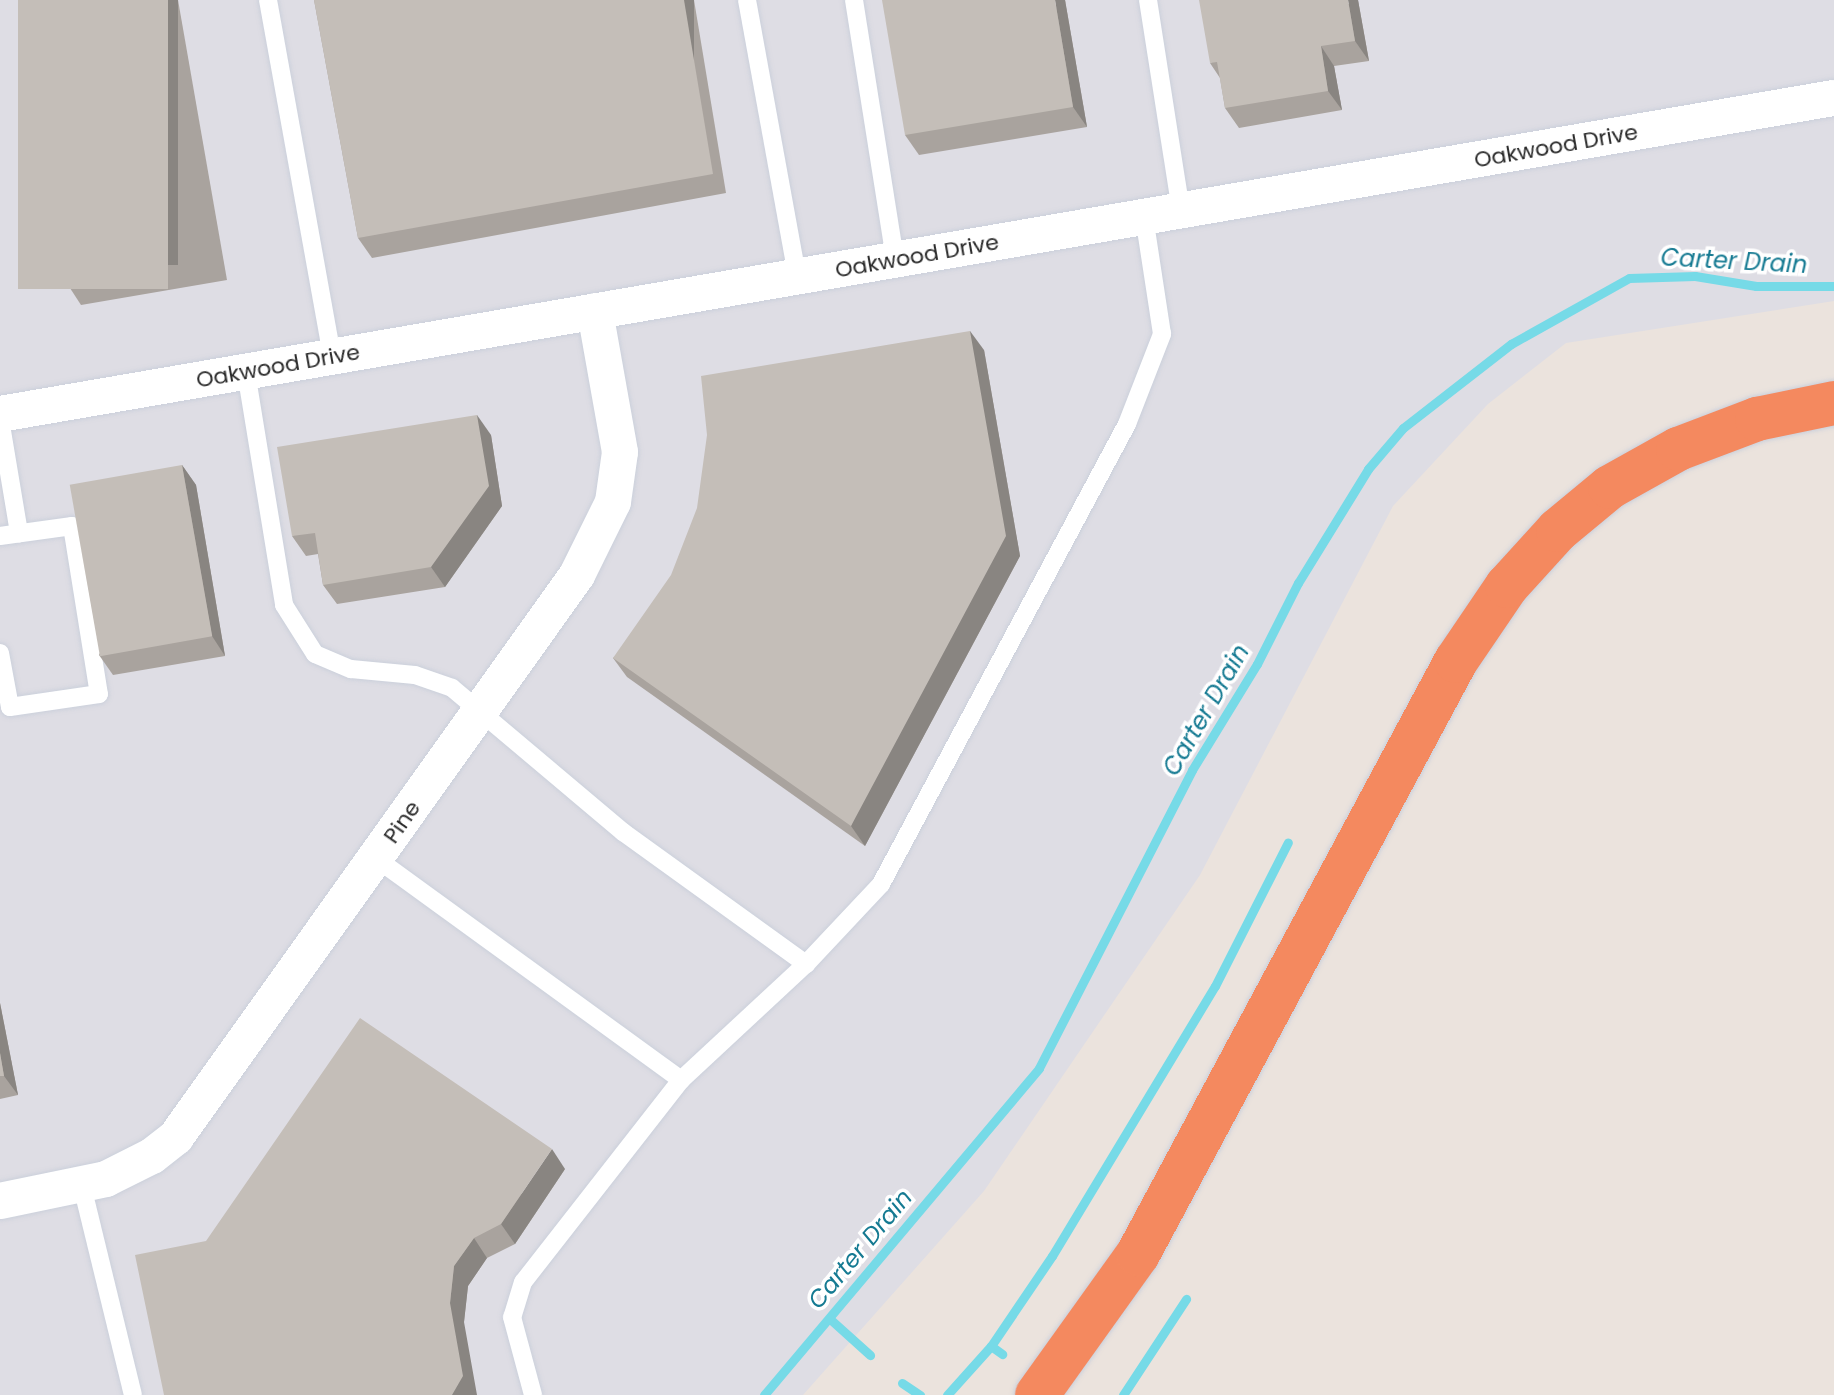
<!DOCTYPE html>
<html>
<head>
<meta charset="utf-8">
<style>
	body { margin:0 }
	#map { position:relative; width:1834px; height:1395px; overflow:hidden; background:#ebe3dd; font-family:Poppins,sans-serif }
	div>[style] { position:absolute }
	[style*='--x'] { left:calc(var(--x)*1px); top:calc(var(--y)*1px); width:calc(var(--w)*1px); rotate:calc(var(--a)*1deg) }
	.industrial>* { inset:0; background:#dedde4 }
	.stream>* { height:9px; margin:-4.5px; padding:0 4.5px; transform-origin:4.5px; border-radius:4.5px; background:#76dae7 }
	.roads { filter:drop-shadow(0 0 2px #cbd0db) drop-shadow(0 0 2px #cbd0db) }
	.lane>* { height:18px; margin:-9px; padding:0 9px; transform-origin:9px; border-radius:9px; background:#fff }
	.street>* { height:36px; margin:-18px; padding:0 18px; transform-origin:18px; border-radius:18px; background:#fff }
	.highway>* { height:44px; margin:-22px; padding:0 22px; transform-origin:22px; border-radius:22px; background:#f4895f }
	.wall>* { inset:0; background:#a9a39e }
	.shaded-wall>* { inset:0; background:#898581; transform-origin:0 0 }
	.building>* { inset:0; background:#c4beb8; transform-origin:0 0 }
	span { translate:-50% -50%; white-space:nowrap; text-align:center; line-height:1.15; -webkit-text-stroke:7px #fff; paint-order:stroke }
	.street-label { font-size:22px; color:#2a2a2a }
	.water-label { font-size:24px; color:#157a92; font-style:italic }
</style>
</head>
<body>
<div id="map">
	<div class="industrial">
		<div style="clip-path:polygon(0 0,1834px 0,1834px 301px,1566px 343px,1488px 404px,1393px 506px,1200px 875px,984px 1191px,803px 1395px,0 1395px)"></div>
	</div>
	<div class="stream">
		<div style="--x:830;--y:1319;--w:54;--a:42"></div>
		<div style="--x:991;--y:1346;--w:14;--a:36"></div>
		<div style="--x:902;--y:1383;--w:22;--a:34"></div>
		<div style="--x:764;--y:1395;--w:427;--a:-49.9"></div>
		<div style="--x:1039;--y:1068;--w:335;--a:-62.8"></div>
		<div style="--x:1192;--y:770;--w:124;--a:-58.5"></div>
		<div style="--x:1257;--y:664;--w:91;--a:-63.2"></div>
		<div style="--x:1298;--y:583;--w:134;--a:-58.4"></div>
		<div style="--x:1368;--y:469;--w:54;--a:-49.5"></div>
		<div style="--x:1403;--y:428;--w:137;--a:-37.9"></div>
		<div style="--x:1511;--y:344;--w:135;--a:-29.2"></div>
		<div style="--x:1629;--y:278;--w:66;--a:-1.7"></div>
		<div style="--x:1695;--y:276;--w:62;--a:9.3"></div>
		<div style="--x:1756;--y:286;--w:78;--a:0"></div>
		<div style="--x:947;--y:1395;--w:66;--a:-48.1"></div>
		<div style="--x:991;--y:1346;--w:109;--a:-55.9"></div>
		<div style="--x:1052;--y:1256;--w:315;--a:-58.9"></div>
		<div style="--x:1215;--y:986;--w:161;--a:-63.1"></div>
		<div style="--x:1123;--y:1395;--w:115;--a:-56.7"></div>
	</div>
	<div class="roads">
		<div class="lane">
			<div style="--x:268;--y:0;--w:363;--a:79.8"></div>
			<div style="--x:747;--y:0;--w:280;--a:79.7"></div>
			<div style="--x:854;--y:0;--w:262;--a:81"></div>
			<div style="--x:1148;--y:0;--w:213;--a:81.1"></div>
			<div style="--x:246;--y:372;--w:236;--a:80.7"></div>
			<div style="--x:284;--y:605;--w:58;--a:57.7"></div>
			<div style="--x:315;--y:654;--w:39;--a:23"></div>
			<div style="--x:351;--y:669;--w:64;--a:5.4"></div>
			<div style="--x:415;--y:675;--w:39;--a:19"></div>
			<div style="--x:452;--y:688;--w:224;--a:40.1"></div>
			<div style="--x:623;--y:832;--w:226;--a:35.8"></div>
			<div style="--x:806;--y:964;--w:110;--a:-46.8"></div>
			<div style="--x:881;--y:884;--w:522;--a:-61.86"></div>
			<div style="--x:1127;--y:424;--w:97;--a:-68.7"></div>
			<div style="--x:1162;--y:334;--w:119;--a:-98.7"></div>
			<div style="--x:0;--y:419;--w:116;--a:80.5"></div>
			<div style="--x:0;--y:536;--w:73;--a:-7.9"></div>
			<div style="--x:72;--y:526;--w:170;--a:80.9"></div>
			<div style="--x:99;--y:694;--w:90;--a:171.7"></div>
			<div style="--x:10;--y:707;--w:55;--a:-100.5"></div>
			<div style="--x:377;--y:859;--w:376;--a:36"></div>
			<div style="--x:681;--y:1080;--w:256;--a:128"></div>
			<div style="--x:523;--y:1282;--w:37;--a:107"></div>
			<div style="--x:512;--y:1317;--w:81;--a:74.9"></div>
			<div style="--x:681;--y:1080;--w:171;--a:-42.9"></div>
			<div style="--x:82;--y:1186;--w:215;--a:76.3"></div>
		</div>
		<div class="street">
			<div style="--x:0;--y:414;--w:1861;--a:-9.78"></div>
			<div style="--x:0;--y:1201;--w:108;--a:-11.7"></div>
			<div style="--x:106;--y:1179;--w:51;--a:-26.6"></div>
			<div style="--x:152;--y:1156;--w:31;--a:-38"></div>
			<div style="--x:176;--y:1137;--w:690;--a:-54.49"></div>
			<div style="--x:577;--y:575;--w:81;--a:-63.7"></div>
			<div style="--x:613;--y:502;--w:50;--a:-82"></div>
			<div style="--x:620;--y:452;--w:143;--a:-100.1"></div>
		</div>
		<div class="highway">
			<div style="--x:1037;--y:1395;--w:173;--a:-54.4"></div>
			<div style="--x:1138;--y:1254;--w:673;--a:-61.8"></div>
			<div style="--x:1456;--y:661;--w:91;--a:-55.8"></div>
			<div style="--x:1507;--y:586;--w:76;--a:-47.7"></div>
			<div style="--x:1558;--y:530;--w:67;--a:-39.6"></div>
			<div style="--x:1610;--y:487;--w:78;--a:-29.2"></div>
			<div style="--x:1678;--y:449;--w:85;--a:-20.8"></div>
			<div style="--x:1757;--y:419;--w:79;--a:-11.7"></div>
		</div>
	</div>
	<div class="wall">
		<div style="clip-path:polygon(18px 0,178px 0,227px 280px,81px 305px,68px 285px)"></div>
		<div style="clip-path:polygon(314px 0,694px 0,726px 193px,372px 258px,358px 238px)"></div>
		<div style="clip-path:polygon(1065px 0,1087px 127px,919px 155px,905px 135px)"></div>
		<div style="clip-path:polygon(1358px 0,1369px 61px,1334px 66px,1342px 110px,1239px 128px,1225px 108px,1220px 78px,1210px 63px)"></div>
		<div style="clip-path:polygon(984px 350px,1020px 556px,865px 846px,627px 677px,613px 658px)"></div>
		<div style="clip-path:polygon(491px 435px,502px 506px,445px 587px,337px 604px,323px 585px,318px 554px,306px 556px,292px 536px)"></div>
		<div style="clip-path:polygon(182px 465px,196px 485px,225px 656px,113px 675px,99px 655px)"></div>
		<div style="clip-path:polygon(0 1003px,18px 1095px,0 1099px)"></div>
		<div style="clip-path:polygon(565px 1169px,515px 1244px,487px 1258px,468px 1286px,464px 1322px,164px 1395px)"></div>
	</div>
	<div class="shaded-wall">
		<div style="left:168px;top:0;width:10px;height:265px"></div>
		<div style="left:684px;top:0;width:10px;height:176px"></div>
		<div style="clip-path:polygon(1055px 0,1065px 0,1087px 127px,1073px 107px)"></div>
		<div style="clip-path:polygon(1348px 0,1358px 0,1369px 61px,1355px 41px)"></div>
		<div style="clip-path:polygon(1321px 46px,1334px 66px,1342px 110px,1328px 91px)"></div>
		<div style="clip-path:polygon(970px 331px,984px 350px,1020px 556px,865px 846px,851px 826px)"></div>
		<div style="clip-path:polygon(477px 415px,491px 435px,502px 506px,445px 587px,431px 567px)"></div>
		<div style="clip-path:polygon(182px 465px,196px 485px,225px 656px,212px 636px)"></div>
		<div style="clip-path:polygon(0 1003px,18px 1095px,4px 1076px,0 1053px)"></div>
		<div style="clip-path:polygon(552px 1149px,565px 1169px,515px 1244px,501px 1224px)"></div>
		<div style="clip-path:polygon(474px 1238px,487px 1258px,468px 1286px,464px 1322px,477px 1395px,452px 1395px,450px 1303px,454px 1266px)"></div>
	</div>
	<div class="building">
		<div style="left:18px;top:0;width:150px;height:289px"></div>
		<div style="clip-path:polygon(314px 0,684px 0,713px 174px,358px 238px)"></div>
		<div style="clip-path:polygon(882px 0,1055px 0,1073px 107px,905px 135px)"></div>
		<div style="clip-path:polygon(1199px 0,1348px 0,1355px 41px,1321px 46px,1328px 91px,1225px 108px,1217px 62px,1210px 63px)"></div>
		<div style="clip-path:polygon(970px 331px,1006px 536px,851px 826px,613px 658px,671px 575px,697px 508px,707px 435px,701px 376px)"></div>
		<div style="clip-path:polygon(477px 415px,489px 486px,431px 567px,323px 585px,315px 533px,292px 536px,277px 447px)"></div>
		<div style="left:182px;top:465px;width:174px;height:114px;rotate:80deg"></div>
		<div style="clip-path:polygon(360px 1018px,552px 1149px,501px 1224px,474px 1238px,454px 1266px,450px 1303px,463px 1376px,452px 1395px,164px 1395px,135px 1255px,206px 1241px)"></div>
		<div style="clip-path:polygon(0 1053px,4px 1076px,0 1076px)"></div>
	</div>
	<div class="street-label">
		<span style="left:1556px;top:146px;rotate:-10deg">Oakwood Drive</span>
		<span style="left:917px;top:256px;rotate:-10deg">Oakwood Drive</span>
		<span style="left:278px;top:366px;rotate:-10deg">Oakwood Drive</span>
		<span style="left:402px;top:822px;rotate:-55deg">Pine</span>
	</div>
	<div class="water-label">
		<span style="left:1734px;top:261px;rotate:3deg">Carter Drain</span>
		<span style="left:1206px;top:710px;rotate:-60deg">Carter Drain</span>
		<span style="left:860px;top:1249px;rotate:-50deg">Carter Drain</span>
	</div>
</div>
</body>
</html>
